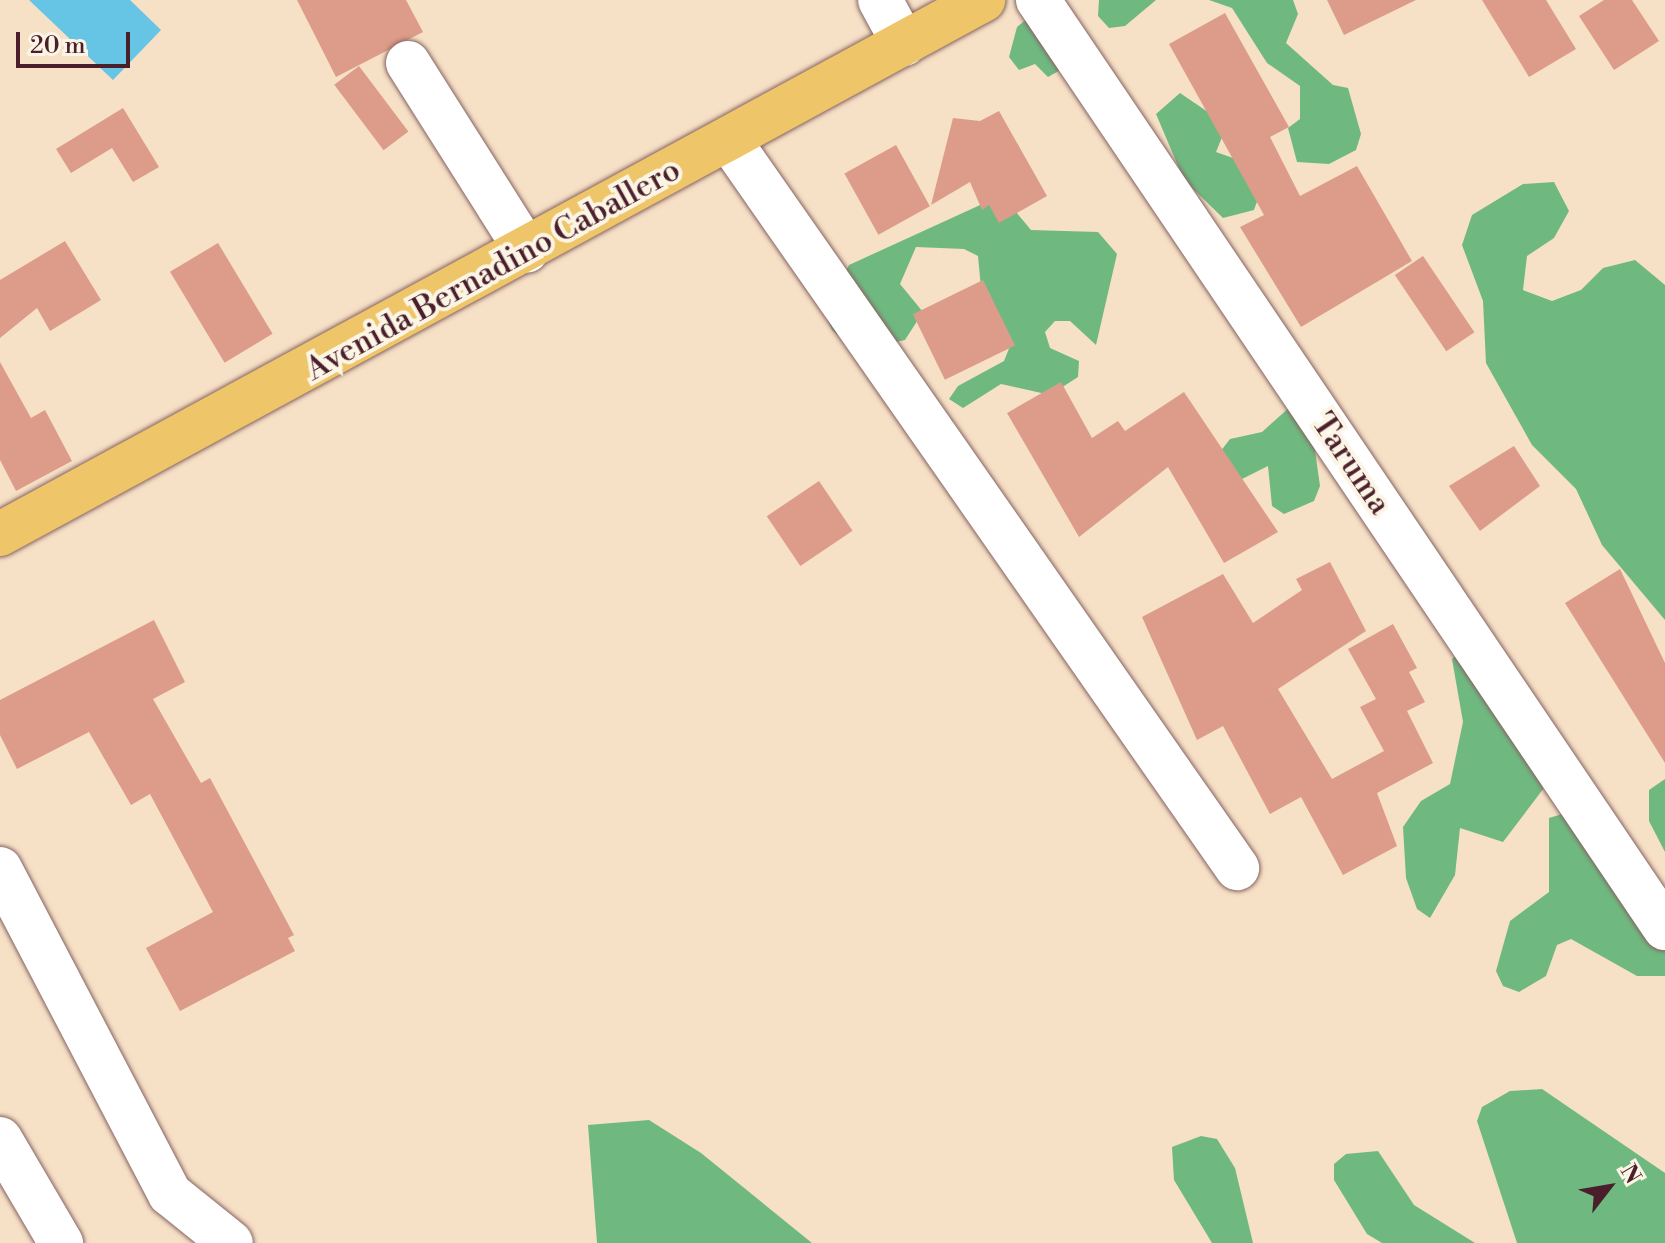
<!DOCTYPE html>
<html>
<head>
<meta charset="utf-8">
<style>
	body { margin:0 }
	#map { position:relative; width:1665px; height:1243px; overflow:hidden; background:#f6e0c6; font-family:"Libre Bodoni",serif }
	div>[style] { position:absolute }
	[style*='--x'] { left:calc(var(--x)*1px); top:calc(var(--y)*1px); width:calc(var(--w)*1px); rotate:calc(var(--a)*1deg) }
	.forest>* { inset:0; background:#6fb981 }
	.water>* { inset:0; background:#66c4e4 }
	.building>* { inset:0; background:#dd9c89; transform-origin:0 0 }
	.roads { filter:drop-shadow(0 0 2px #866361) drop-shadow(0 0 2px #866361) }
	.minor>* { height:44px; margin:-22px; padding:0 22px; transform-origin:22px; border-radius:22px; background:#fff }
	.major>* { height:44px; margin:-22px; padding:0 22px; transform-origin:22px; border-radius:22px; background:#eec569 }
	span { translate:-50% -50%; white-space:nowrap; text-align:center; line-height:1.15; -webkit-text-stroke:8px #fcf5e5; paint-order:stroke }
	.street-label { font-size:32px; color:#4a1f2b }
	.north { position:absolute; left:1569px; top:1147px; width:80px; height:80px; -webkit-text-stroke:6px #fcf5e5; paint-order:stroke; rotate:59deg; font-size:22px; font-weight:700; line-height:32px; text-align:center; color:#4a1f2b }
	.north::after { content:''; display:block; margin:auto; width:28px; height:36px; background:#4a1f2b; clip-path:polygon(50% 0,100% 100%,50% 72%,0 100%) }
	.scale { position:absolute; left:16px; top:32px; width:114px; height:36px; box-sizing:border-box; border:4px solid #4a1f2b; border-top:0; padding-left:10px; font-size:24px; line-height:28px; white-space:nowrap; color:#4a1f2b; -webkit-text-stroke:6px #fcf5e5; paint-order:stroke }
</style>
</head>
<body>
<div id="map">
	<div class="forest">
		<div style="clip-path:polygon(1099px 0,1156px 0,1125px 26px,1109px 28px,1098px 16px)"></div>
		<div style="clip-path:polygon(1209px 0,1293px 0,1298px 14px,1286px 43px,1333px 85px,1348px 88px,1361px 134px,1356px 150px,1329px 164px,1297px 162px,1288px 128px,1300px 119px,1300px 86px,1267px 63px,1232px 8px)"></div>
		<div style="clip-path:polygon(1029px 17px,1064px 68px,1048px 77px,1035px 64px,1019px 70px,1009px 57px,1017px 27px)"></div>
		<div style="clip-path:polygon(1180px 93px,1227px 125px,1216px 152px,1233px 158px,1259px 196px,1254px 210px,1223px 218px,1184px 180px,1156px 114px)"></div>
		<div style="clip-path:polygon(1554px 182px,1569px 211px,1554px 238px,1527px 256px,1523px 290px,1552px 301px,1581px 290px,1603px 268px,1635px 260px,1665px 285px,1665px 620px,1602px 545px,1576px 489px,1532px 445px,1486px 363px,1483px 301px,1462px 245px,1472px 215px,1523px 184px)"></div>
		<div style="clip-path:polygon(1002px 195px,1031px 230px,1098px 232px,1117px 254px,1096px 345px,1070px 321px,1055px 321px,1045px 332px,1050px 348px,1079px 361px,1078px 377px,1050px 395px,1001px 384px,963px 408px,949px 399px,958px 386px,1004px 361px,1010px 346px,981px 288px,978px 256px,964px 249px,916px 247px,900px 284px,923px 312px,905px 340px,856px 351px,832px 330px,824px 313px,849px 265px)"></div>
		<div style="clip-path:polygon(1291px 406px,1312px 429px,1320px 486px,1314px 501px,1284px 514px,1272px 506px,1268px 466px,1226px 487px,1210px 465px,1230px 439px,1262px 432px)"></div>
		<div style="clip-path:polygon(1463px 649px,1550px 780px,1503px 842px,1460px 828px,1455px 875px,1430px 918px,1417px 909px,1406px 878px,1403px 827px,1421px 801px,1450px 784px,1463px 722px,1452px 659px)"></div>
		<div style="clip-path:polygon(1665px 779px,1665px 852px,1649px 821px,1649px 790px)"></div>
		<div style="clip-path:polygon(1579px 809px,1665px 925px,1665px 976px,1637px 976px,1571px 939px,1557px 945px,1546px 976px,1519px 992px,1503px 986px,1496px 971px,1510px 921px,1549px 892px,1549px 818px)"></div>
		<div style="clip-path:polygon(1542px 1089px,1665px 1173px,1665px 1243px,1517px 1243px,1477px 1121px,1482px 1107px,1510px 1091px)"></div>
		<div style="clip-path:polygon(649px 1120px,701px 1153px,812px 1243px,597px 1243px,588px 1125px)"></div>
		<div style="clip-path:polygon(1201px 1136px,1217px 1139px,1235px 1168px,1253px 1243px,1212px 1243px,1174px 1180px,1172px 1147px)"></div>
		<div style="clip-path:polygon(1378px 1151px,1414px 1205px,1475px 1243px,1382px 1243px,1367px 1234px,1334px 1180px,1334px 1164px,1346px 1154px)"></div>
	</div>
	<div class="water">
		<div style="clip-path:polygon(29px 0,130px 0,161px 30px,113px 80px)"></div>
	</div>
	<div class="building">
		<div style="clip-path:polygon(297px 0,406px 0,423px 32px,336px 77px)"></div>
		<div style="clip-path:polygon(1327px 0,1416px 0,1344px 35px)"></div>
		<div style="clip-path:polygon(1482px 0,1546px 0,1576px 49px,1529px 77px)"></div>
		<div style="clip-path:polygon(1604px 0,1632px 0,1659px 41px,1614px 70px,1579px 16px)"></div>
		<div style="clip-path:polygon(1225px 13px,1289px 127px,1270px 137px,1300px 196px,1357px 166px,1412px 261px,1301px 327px,1240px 227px,1264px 215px,1169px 44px)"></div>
		<div style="left:359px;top:66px;width:82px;height:31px;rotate:53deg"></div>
		<div style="clip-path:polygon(123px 108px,159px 167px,133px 182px,112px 148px,71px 173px,56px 149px)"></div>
		<div style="clip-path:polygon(999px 111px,1047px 196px,999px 223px,989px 205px,982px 210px,970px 182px,931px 205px,953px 118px,980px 121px)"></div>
		<div style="left:896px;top:145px;width:70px;height:59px;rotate:61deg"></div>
		<div style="clip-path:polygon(65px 241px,101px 300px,50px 331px,37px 308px,0 338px,0 280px)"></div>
		<div style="left:218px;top:243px;width:106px;height:56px;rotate:59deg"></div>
		<div style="left:1423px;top:256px;width:92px;height:34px;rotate:56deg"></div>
		<div style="left:983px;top:280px;width:73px;height:78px;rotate:64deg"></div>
		<div style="clip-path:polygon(0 362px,31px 418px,45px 410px,72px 461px,16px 491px,0 460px)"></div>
		<div style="clip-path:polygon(1061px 382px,1092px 438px,1118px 421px,1125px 431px,1184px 392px,1278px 532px,1224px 563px,1168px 467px,1079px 537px,1007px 413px)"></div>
		<div style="clip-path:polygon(1514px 446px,1540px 486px,1480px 531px,1449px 486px)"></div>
		<div style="left:819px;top:481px;width:60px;height:63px;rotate:56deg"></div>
		<div style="clip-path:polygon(1330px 562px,1366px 631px,1278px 689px,1332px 779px,1384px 751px,1360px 707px,1376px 699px,1348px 649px,1393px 624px,1417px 668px,1409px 672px,1425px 702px,1407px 711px,1433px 763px,1377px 793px,1397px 846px,1343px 875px,1301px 797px,1270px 814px,1223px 726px,1197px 740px,1142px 617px,1223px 574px,1253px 623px,1302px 590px,1296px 579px)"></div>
		<div style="clip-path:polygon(1620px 569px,1665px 663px,1665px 763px,1565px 603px)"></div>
		<div style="clip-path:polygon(154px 620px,185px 682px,153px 699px,201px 783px,210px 778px,294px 935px,288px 938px,295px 951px,180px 1011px,146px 948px,213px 912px,150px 794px,131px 805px,89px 732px,17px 769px,0 735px,0 700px)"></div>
	</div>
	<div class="roads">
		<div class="minor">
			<div style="--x:880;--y:0;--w:50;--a:61.4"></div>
			<div style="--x:1038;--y:0;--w:1120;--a:55.96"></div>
			<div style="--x:408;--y:63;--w:222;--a:57.7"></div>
			<div style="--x:729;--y:140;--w:888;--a:55.09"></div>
			<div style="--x:0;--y:869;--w:367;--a:62.4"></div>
			<div style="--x:170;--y:1194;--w:78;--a:38.8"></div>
			<div style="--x:0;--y:1139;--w:121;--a:59.6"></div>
		</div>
		<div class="major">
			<div style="--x:0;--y:534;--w:1119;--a:-28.51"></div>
		</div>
	</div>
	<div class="street-label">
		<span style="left:493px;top:270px;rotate:-29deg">Avenida Bernadino Caballero</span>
		<span style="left:1351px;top:464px;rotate:56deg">Taruma</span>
	</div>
	<div class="north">N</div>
	<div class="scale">20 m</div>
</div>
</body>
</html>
